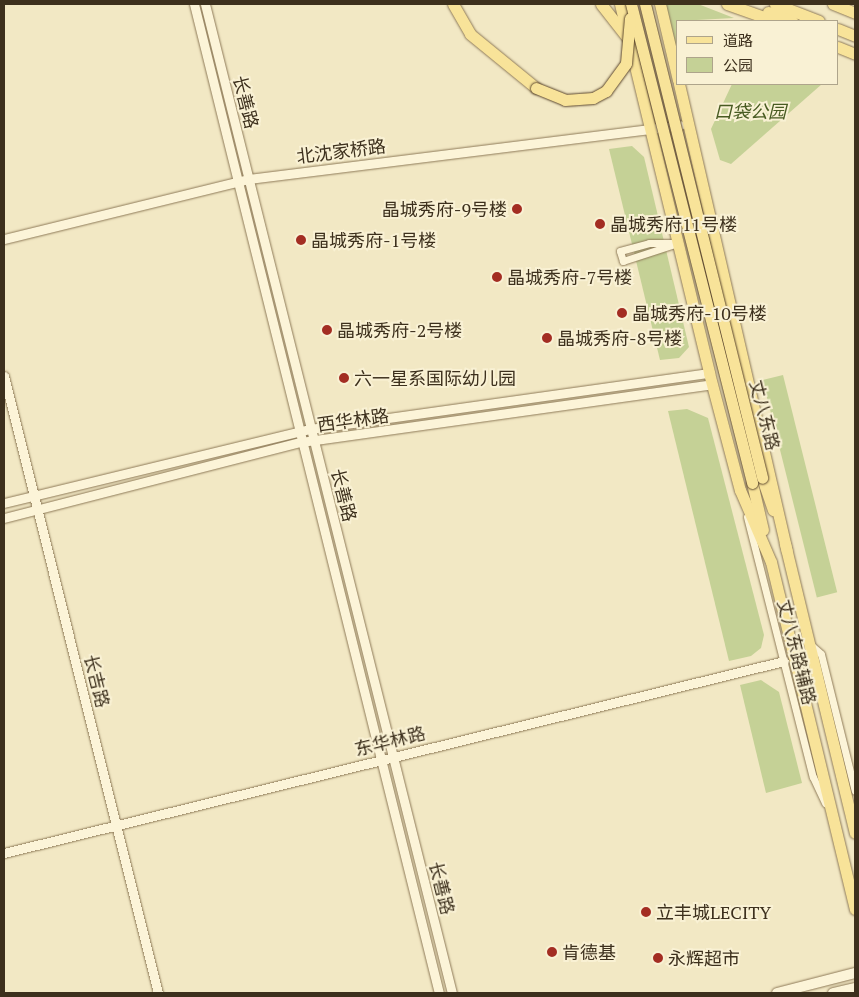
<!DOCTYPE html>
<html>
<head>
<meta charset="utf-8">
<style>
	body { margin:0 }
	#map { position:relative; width:859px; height:997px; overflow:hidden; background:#f2e8c4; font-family:"PT Serif","Noto Sans SC",serif }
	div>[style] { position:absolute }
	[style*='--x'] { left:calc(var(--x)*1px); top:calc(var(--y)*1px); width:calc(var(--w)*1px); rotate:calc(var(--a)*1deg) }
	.green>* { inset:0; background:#c5d196; transform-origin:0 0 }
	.roads { filter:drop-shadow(0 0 1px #8e7a58) drop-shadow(0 0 1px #8e7a58) }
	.minor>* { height:7px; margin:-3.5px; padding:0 3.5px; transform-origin:3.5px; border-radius:3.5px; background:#fcf4d8 }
	.tertiary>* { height:9px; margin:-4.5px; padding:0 4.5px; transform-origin:4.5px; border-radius:4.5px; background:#fcf4d8 }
	.secondary>* { height:10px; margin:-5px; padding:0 5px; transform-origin:5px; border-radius:5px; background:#fcf4d8 }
	.primary>* { height:11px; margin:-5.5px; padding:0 5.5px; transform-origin:5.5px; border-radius:5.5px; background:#f8e399 }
	.bridges { filter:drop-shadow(0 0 1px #5c472d) drop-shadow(0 0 1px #5c472d) }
	.primary-bridge>* { height:11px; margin:-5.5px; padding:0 5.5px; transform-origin:5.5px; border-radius:5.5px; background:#f8e399 }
	.dots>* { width:14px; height:14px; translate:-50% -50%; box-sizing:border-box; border:2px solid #f9f1d4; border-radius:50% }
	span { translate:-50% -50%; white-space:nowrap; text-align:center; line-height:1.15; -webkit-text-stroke:4px #f9f1d4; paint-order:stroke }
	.street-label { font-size:18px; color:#3d301d }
	.park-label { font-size:18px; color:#485b22; font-style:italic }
	.poi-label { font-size:18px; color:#3d301d }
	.right { translate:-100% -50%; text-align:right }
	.left { translate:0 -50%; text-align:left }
	.frame { position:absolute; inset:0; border:5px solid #3d301d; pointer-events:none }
	.legend { position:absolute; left:676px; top:20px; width:162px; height:65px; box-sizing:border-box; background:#f9f1d4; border:1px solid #aea48b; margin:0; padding:6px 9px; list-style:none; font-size:15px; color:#3d301d }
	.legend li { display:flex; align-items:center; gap:10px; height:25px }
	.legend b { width:25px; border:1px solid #aea48b }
</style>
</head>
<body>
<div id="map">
	<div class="green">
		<div style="clip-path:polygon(664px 4px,698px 4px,734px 18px,678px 21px,678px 54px)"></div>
		<div style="clip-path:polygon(732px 84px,822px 84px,731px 164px,720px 160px,711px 129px)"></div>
		<div style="clip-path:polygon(632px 146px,644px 157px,689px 347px,679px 358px,660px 360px,609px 149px)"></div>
		<div style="left:783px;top:375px;width:224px;height:21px;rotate:76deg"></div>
		<div style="clip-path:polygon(687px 409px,708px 418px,764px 635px,761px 648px,751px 656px,729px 661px,668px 411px)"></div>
		<div style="clip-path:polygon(761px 680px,779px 692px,802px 783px,766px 793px,740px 685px)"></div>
	</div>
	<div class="roads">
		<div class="minor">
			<div style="--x:649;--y:243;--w:29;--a:0"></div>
			<div style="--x:678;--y:243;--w:58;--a:161.9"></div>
			<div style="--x:623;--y:261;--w:10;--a:-107"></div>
			<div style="--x:620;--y:251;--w:30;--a:-15"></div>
			<div style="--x:747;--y:517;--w:268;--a:75.8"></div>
			<div style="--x:813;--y:777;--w:29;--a:65"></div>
			<div style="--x:811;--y:645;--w:13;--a:42"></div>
			<div style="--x:821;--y:654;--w:141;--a:76.1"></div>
		</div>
		<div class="tertiary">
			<div style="--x:194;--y:4;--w:1019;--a:76.09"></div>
			<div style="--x:205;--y:4;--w:1019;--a:75.98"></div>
			<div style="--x:4;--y:239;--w:252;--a:-13.8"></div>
			<div style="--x:249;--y:179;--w:434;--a:-7.1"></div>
			<div style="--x:4;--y:376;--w:636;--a:75.99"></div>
			<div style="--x:4;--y:503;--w:315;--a:-13.6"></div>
			<div style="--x:310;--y:429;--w:403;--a:-8"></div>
			<div style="--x:4;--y:518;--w:307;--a:-14.4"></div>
			<div style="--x:301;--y:442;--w:415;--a:-8"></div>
			<div style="--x:4;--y:853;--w:803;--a:-13.83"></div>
		</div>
		<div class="secondary">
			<div style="--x:777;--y:993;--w:81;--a:-14.4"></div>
			<div style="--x:833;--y:993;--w:23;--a:-13"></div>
		</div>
		<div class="primary">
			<div style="--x:453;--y:4;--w:34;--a:60"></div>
			<div style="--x:470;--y:34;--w:85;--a:39.3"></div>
			<div style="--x:601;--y:4;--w:41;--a:52"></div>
			<div style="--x:620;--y:4;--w:380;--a:76.4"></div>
			<div style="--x:709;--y:373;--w:121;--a:75.2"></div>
			<div style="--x:740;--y:490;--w:78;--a:66.7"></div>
			<div style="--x:771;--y:562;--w:357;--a:76.4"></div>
			<div style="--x:660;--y:4;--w:78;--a:76.7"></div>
			<div style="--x:727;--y:4;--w:51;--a:19.5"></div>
			<div style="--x:775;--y:4;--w:47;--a:21.1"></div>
			<div style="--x:833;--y:4;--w:24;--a:22"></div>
			<div style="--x:768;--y:12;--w:26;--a:21"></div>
			<div style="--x:838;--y:29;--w:18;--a:22"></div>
			<div style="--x:838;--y:47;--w:18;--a:22"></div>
			<div style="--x:679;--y:84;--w:479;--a:77"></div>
			<div style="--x:762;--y:478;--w:34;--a:71"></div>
			<div style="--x:752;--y:483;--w:48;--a:76.8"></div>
			<div style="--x:785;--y:544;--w:297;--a:76.4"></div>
		</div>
	</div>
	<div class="bridges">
		<div class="primary-bridge">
			<div style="--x:631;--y:4;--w:494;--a:75.8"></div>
			<div style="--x:645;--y:4;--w:488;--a:76.1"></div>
			<div style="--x:536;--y:88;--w:31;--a:22"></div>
			<div style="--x:565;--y:100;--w:28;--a:-4"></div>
			<div style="--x:593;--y:98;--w:15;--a:-28"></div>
			<div style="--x:606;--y:91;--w:34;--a:-54"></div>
			<div style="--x:626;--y:63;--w:45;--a:-84.9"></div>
		</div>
	</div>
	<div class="dots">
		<div style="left:517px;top:209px;background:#a32d22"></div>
		<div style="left:600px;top:224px;background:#a32d22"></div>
		<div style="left:301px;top:240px;background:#a32d22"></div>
		<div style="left:497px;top:277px;background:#a32d22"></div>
		<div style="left:622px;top:313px;background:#a32d22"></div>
		<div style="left:327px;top:330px;background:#a32d22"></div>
		<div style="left:547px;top:338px;background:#a32d22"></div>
		<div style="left:344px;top:378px;background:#a32d22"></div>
		<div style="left:646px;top:912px;background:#a32d22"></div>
		<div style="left:552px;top:952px;background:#a32d22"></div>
		<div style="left:658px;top:958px;background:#a32d22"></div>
	</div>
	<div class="street-label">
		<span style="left:246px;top:102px;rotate:76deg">长善路</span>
		<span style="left:341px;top:151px;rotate:-7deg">北沈家桥路</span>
		<span style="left:765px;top:415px;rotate:76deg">丈八东路</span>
		<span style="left:353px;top:420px;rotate:-8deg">西华林路</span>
		<span style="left:344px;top:495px;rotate:76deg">长善路</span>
		<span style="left:797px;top:652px;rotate:76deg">丈八东路辅路</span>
		<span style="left:97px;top:681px;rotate:76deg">长吉路</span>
		<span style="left:390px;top:741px;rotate:-14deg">东华林路</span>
		<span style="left:442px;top:888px;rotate:76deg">长善路</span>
	</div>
	<div class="park-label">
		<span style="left:750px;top:111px">口袋公园</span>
	</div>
	<div class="poi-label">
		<span class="right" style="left:507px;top:209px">晶城秀府-9号楼</span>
		<span class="left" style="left:610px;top:224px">晶城秀府11号楼</span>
		<span class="left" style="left:311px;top:240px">晶城秀府-1号楼</span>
		<span class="left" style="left:507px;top:277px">晶城秀府-7号楼</span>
		<span class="left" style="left:632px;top:313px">晶城秀府-10号楼</span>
		<span class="left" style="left:337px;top:330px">晶城秀府-2号楼</span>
		<span class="left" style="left:557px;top:338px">晶城秀府-8号楼</span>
		<span class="left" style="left:354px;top:378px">六一星系国际幼儿园</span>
		<span class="left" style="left:656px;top:912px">立丰城LECITY</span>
		<span class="left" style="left:562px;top:952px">肯德基</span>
		<span class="left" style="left:668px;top:958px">永辉超市</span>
	</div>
	<div class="frame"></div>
	<ul class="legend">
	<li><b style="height:6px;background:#f8e399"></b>道路</li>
	<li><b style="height:14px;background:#c5d196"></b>公园</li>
	</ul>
</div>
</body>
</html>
